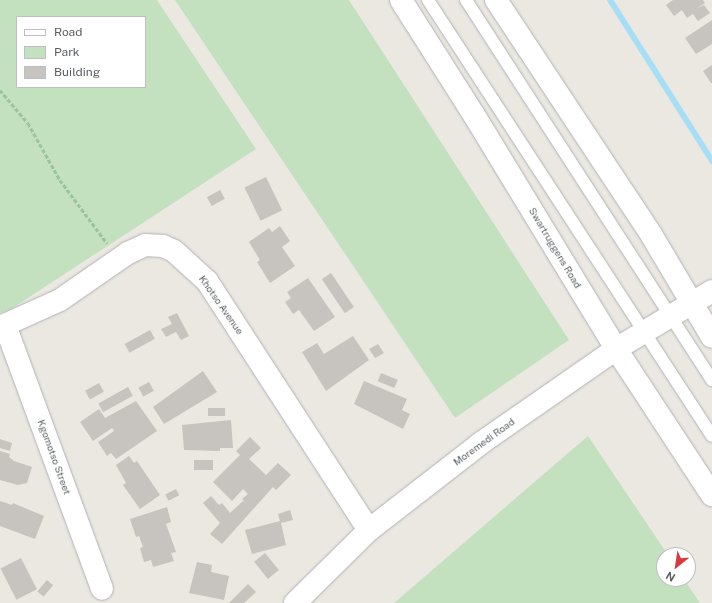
<!DOCTYPE html>
<html>
<head>
<meta charset="utf-8">
<style>
	body { margin:0 }
	#map { position:relative; width:712px; height:603px; overflow:hidden; background:#ebe8e1; font-family:"Public Sans",sans-serif }
	div>[style] { position:absolute }
	[style*='--x'] { left:calc(var(--x)*1px); top:calc(var(--y)*1px); width:calc(var(--w)*1px); rotate:calc(var(--a)*1deg) }
	.green>* { inset:0; background:#c4e1bf }
	.stream>* { height:6px; margin:-3px; padding:0 3px; transform-origin:3px; border-radius:3px; background:#a6def6 }
	.building>* { inset:0; background:#c7c3be; transform-origin:0 0 }
	.path>* { height:2.5px; margin-top:-1.25px; transform-origin:0; background:repeating-linear-gradient(90deg,#9bc3a1 0 4px,transparent 0 6px) }
	.roads { filter:drop-shadow(0 0 1px #afb2b5) drop-shadow(0 0 1px #afb2b5) }
	.lane>* { height:12px; margin:-6px; padding:0 6px; transform-origin:6px; border-radius:6px; background:#fff }
	.street>* { height:22px; margin:-11px; padding:0 11px; transform-origin:11px; border-radius:11px; background:#fff }
	.secondary>* { height:22px; margin:-11px; padding:0 11px; transform-origin:11px; border-radius:11px; background:#fff }
	span { translate:-50% -50%; white-space:nowrap; text-align:center; line-height:1.15; -webkit-text-stroke:3px #fff; paint-order:stroke }
	.street-label { font-size:10px; color:#5a5e61 }
	.legend { position:absolute; left:16px; top:16px; width:130px; height:72px; box-sizing:border-box; background:#fff; border:1px solid #bdbfc0; margin:0; padding:5px 7px; list-style:none; font-size:12px; color:#5a5e61 }
	.legend li { display:flex; align-items:center; gap:8px; height:20px }
	.legend b { width:20px; border:1px solid #bdbfc0 }
	.north { position:absolute; left:656px; top:547px; width:40px; height:40px; box-sizing:border-box; background:#fff; border:1px solid #bdbfc0; border-radius:50%; rotate:210deg; font-size:11px; font-weight:700; line-height:16px; text-align:center; color:#5a5e61 }
	.north::after { content:''; display:block; margin:auto; width:14px; height:18px; background:#d83a42; clip-path:polygon(50% 0,100% 100%,50% 72%,0 100%) }
</style>
</head>
<body>
<div id="map">
	<div class="green">
		<div style="clip-path:polygon(evenodd,0 0,157px 0,256px 149px,11px 309px,0 313px,0 0,17px 17px,145px 17px,145px 87px,17px 87px,17px 17px)"></div>
		<div style="clip-path:polygon(175px 0,349px 0,569px 340px,455px 418px)"></div>
		<div style="clip-path:polygon(588px 436px,668px 555px,664px 555px,664px 579px,684px 579px,700px 603px,394px 603px)"></div>
	</div>
	<div class="stream">
		<div style="--x:610;--y:0;--w:191;--a:57.6"></div>
	</div>
	<div class="building">
		<div style="clip-path:polygon(673px 0,703px 0,705px 3px,696px 9px,704px 5px,710px 13px,698px 21px,693px 14px,687px 18px,682px 10px,674px 16px,666px 5px)"></div>
		<div style="clip-path:polygon(712px 20px,712px 44px,696px 54px,685px 38px)"></div>
		<div style="clip-path:polygon(712px 65px,712px 83px,711px 83px,703px 71px)"></div>
		<div style="left:266px;top:177px;width:37px;height:24px;rotate:64deg"></div>
		<div style="left:220px;top:190px;width:10px;height:15px;rotate:61deg"></div>
		<div style="clip-path:polygon(280px 226px,290px 241px,282px 247px,295px 266px,270px 283px,257px 262px,260px 260px,249px 242px,269px 228px,272px 232px)"></div>
		<div style="left:331px;top:273px;width:41px;height:11px;rotate:56deg"></div>
		<div style="clip-path:polygon(308px 278px,335px 317px,314px 331px,299px 310px,293px 314px,285px 302px,291px 298px,287px 292px)"></div>
		<div style="clip-path:polygon(177px 313px,189px 336px,181px 340px,176px 332px,166px 337px,161px 329px,172px 324px,168px 317px)"></div>
		<div style="left:150px;top:330px;width:10px;height:29px;rotate:61deg"></div>
		<div style="clip-path:polygon(353px 336px,369px 360px,326px 391px,302px 352px,317px 343px,324px 354px)"></div>
		<div style="clip-path:polygon(378px 344px,384px 353px,375px 358px,369px 349px)"></div>
		<div style="clip-path:polygon(203px 371px,217px 392px,164px 424px,153px 407px)"></div>
		<div style="left:381px;top:373px;width:18px;height:9px;rotate:22deg"></div>
		<div style="clip-path:polygon(364px 381px,407px 399px,402px 410px,410px 414px,403px 429px,354px 404px)"></div>
		<div style="left:149px;top:382px;width:10px;height:12px;rotate:61deg"></div>
		<div style="left:99px;top:383px;width:10px;height:16px;rotate:61deg"></div>
		<div style="left:128px;top:387px;width:10px;height:34px;rotate:61deg"></div>
		<div style="clip-path:polygon(136px 401px,157px 431px,116px 459px,111px 453px,107px 456px,98px 442px,114px 431px,112px 428px,93px 441px,80px 422px,99px 409px,105px 418px)"></div>
		<div style="left:225px;top:408px;width:8px;height:17px;rotate:90deg"></div>
		<div style="clip-path:polygon(231px 420px,233px 448px,220px 448px,220px 451px,184px 450px,182px 425px)"></div>
		<div style="clip-path:polygon(250px 437px,261px 448px,249px 459px,266px 475px,278px 463px,291px 475px,276px 490px,273px 487px,222px 544px,210px 534px,220px 523px,203px 503px,211px 496px,219px 505px,222px 503px,230px 513px,243px 501px,247px 504px,242px 499px,248px 494px,243px 489px,232px 501px,213px 482px,240px 455px,236px 451px)"></div>
		<div style="clip-path:polygon(0 439px,12px 443px,10px 451px,0 448px)"></div>
		<div style="clip-path:polygon(0 451px,10px 454px,9px 457px,14px 461px,32px 467px,27px 483px,18px 485px,0 480px)"></div>
		<div style="clip-path:polygon(129px 456px,134px 463px,137px 461px,160px 495px,140px 509px,123px 485px,126px 483px,116px 465px)"></div>
		<div style="left:194px;top:460px;width:19px;height:10px"></div>
		<div style="left:176px;top:489px;width:7px;height:12px;rotate:63deg"></div>
		<div style="clip-path:polygon(0 501px,12px 505px,13px 503px,44px 516px,35px 539px,0 526px)"></div>
		<div style="clip-path:polygon(167px 507px,171px 522px,166px 524px,176px 552px,171px 553px,174px 561px,153px 567px,151px 560px,144px 562px,140px 548px,143px 547px,139px 536px,136px 537px,130px 519px)"></div>
		<div style="clip-path:polygon(290px 510px,293px 520px,281px 523px,286px 545px,252px 554px,245px 530px,280px 521px,278px 514px)"></div>
		<div style="left:265px;top:553px;width:22px;height:14px;rotate:51deg"></div>
		<div style="left:21px;top:558px;width:35px;height:23px;rotate:63deg"></div>
		<div style="clip-path:polygon(197px 562px,212px 565px,211px 572px,229px 576px,224px 600px,189px 593px)"></div>
		<div style="left:47px;top:580px;width:8px;height:15px;rotate:40deg"></div>
		<div style="clip-path:polygon(248px 584px,256px 592px,244px 603px,229px 603px)"></div>
	</div>
	<div class="path">
		<div style="--x:0;--y:90;--w:43;--a:49.7"></div>
		<div style="--x:28;--y:123;--w:65;--a:60.7"></div>
		<div style="--x:60;--y:180;--w:79;--a:53.3"></div>
	</div>
	<div class="roads">
		<div class="lane">
			<div style="--x:428;--y:0;--w:520;--a:56.92"></div>
			<div style="--x:466;--y:0;--w:453;--a:57.1"></div>
		</div>
		<div class="street">
			<div style="--x:5;--y:325;--w:281;--a:69.8"></div>
			<div style="--x:0;--y:327;--w:66;--a:-24.2"></div>
			<div style="--x:60;--y:300;--w:83;--a:-34.7"></div>
			<div style="--x:128;--y:253;--w:19;--a:-25"></div>
			<div style="--x:145;--y:245;--w:18;--a:3"></div>
			<div style="--x:163;--y:246;--w:12;--a:24"></div>
			<div style="--x:174;--y:251;--w:45;--a:42.3"></div>
			<div style="--x:207;--y:281;--w:297;--a:57"></div>
		</div>
		<div class="secondary">
			<div style="--x:401;--y:0;--w:136;--a:57.6"></div>
			<div style="--x:474;--y:115;--w:274;--a:58.7"></div>
			<div style="--x:616;--y:349;--w:175;--a:56.7"></div>
			<div style="--x:496;--y:0;--w:283;--a:56.5"></div>
			<div style="--x:652;--y:236;--w:117;--a:59.3"></div>
			<div style="--x:295;--y:603;--w:104;--a:-44.6"></div>
			<div style="--x:369;--y:530;--w:142;--a:-37.8"></div>
			<div style="--x:481;--y:443;--w:165;--a:-34.8"></div>
			<div style="--x:616;--y:349;--w:112;--a:-31.1"></div>
		</div>
	</div>
	<div class="street-label">
		<span style="left:555px;top:248px;rotate:59deg">Swartruggens Road</span>
		<span style="left:221px;top:305px;rotate:55deg">Khotso Avenue</span>
		<span style="left:484px;top:442px;rotate:-36deg">Moremedi Road</span>
		<span style="left:54px;top:457px;rotate:70deg">Kgomotso Street</span>
	</div>
	<ul class="legend">
	<li><b style="height:5px;background:#fff"></b>Road</li>
	<li><b style="height:11px;background:#c4e1bf"></b>Park</li>
	<li><b style="height:11px;background:#c7c3be"></b>Building</li>
	</ul>
	<div class="north">N</div>
</div>
</body>
</html>
